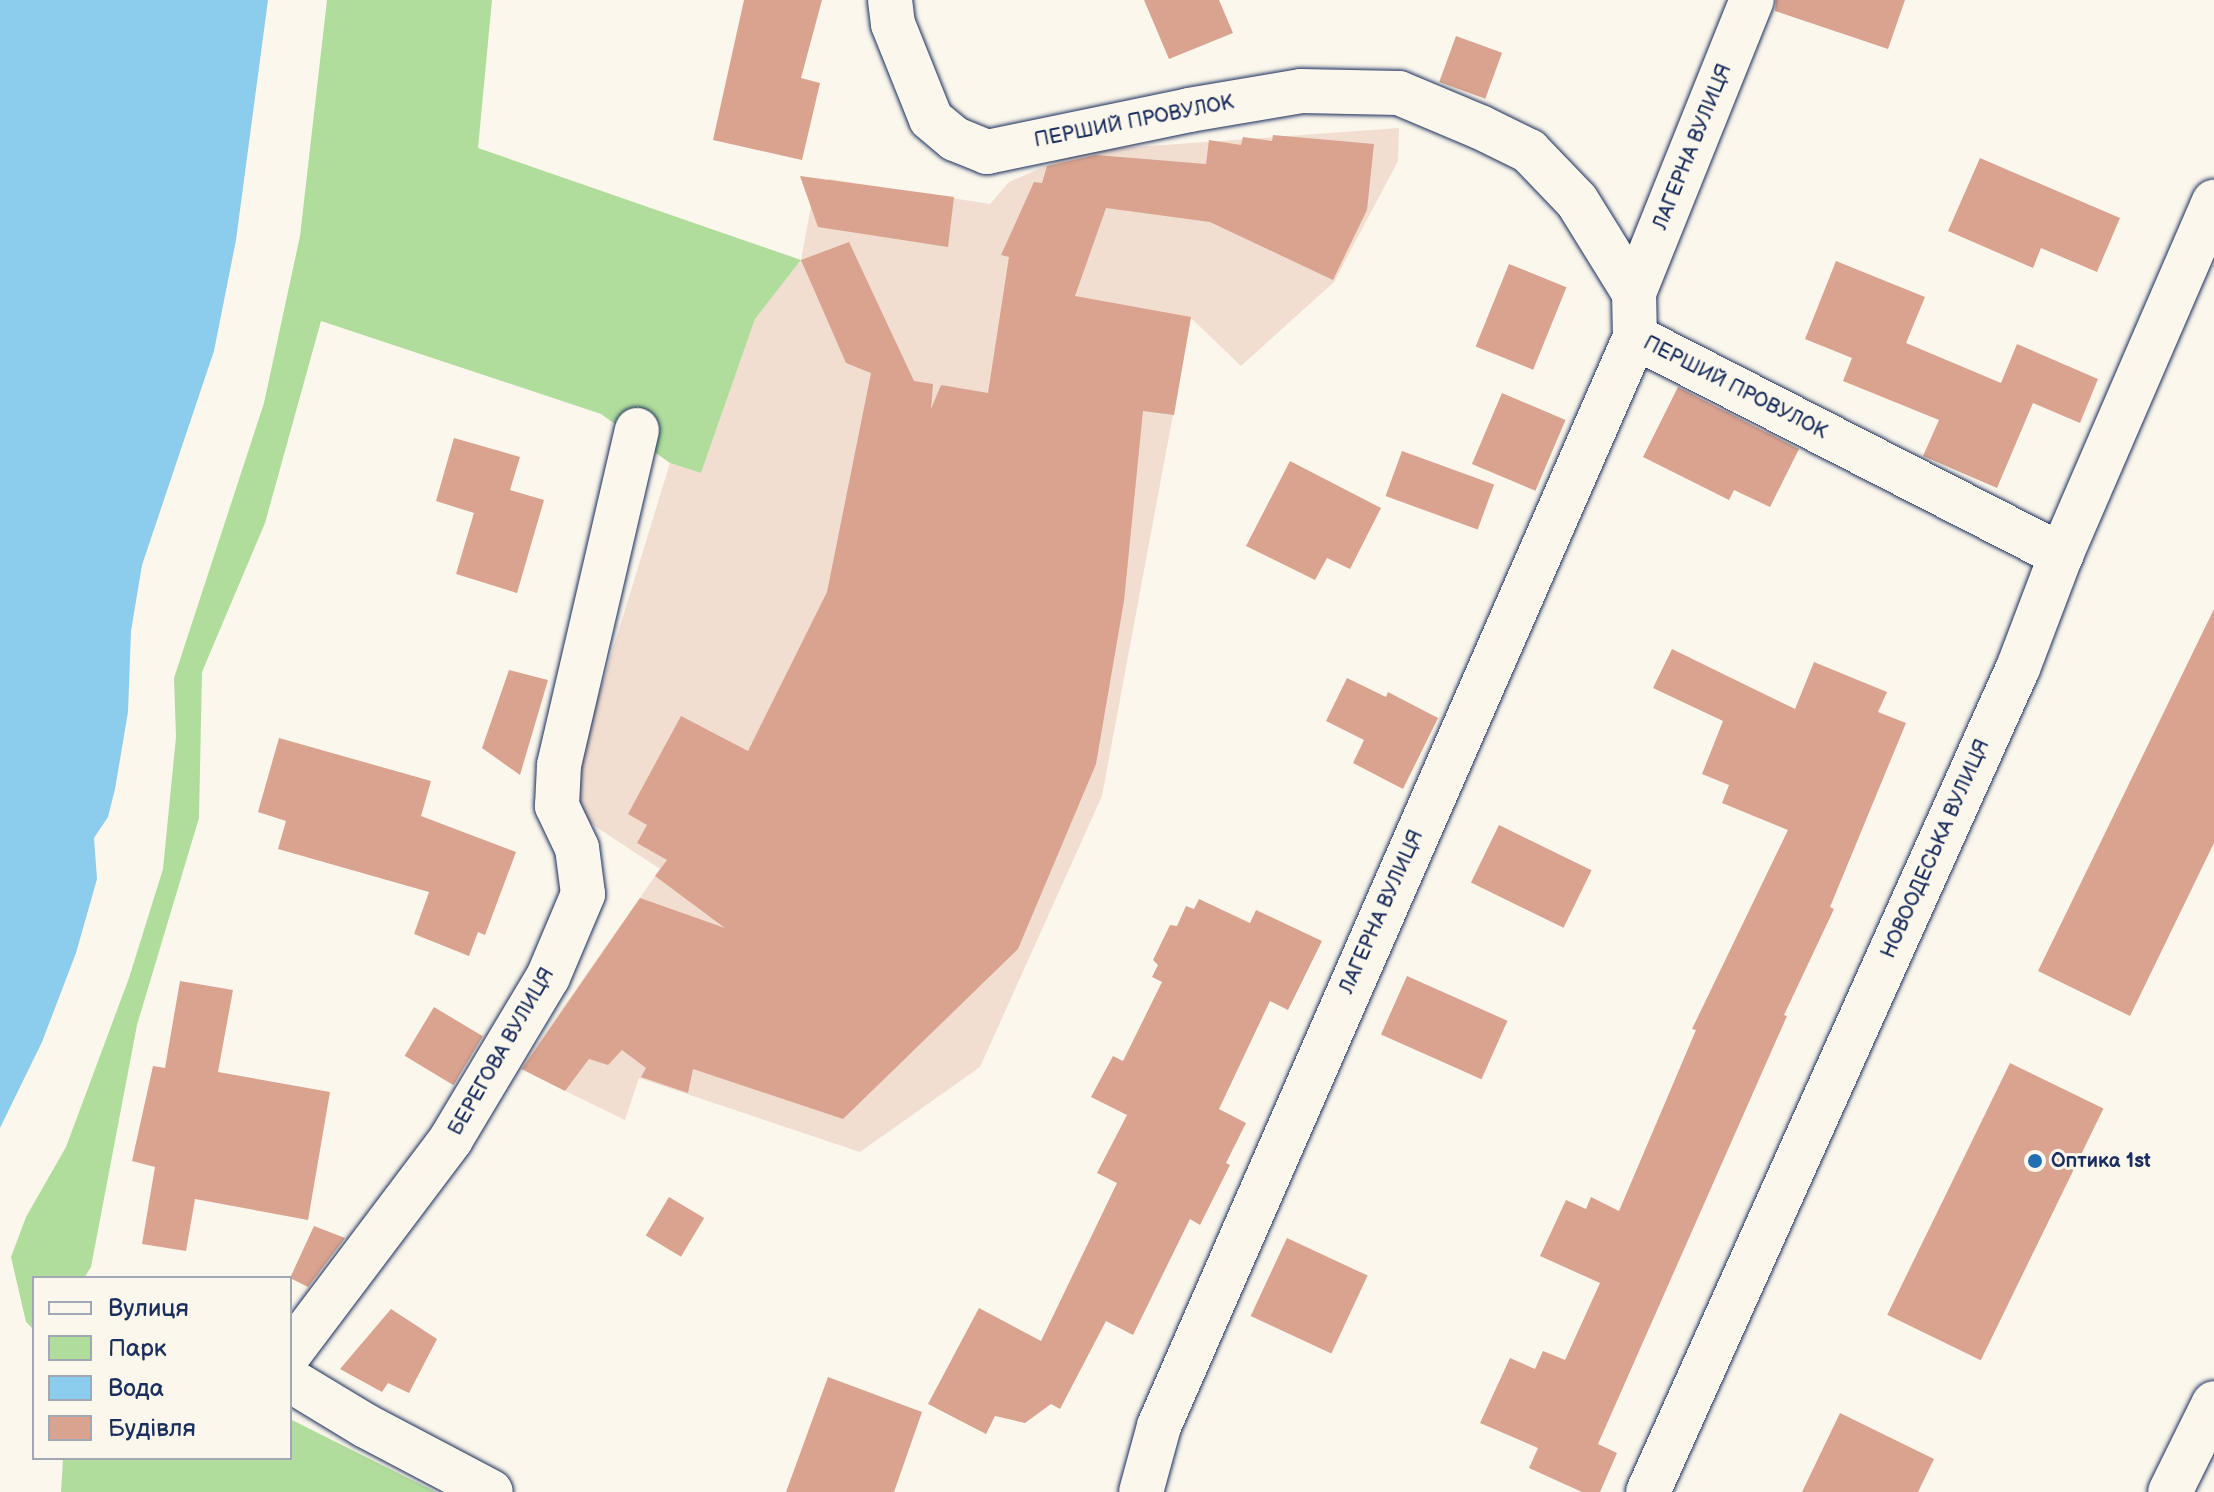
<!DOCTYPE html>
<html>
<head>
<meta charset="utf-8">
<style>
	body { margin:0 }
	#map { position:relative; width:2214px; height:1492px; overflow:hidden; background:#fbf7ec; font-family:"Balsamiq Sans",sans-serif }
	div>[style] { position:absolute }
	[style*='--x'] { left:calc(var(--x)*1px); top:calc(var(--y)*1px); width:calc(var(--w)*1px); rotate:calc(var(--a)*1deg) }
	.built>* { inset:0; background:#f1ded0 }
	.green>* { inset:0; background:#b0dd9b }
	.water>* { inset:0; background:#8ccced }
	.building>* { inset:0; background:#d9a38f; transform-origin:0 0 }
	.roads { filter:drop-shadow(0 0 2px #1b2f5e) drop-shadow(0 0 2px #1b2f5e) }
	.minor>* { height:44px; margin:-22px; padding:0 22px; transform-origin:22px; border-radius:22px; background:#fbf7ec }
	.trunk>* { height:44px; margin:-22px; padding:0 22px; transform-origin:22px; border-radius:22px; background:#fbf7ec }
	.dots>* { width:22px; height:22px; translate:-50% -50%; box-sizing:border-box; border:4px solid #fbf7ec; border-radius:50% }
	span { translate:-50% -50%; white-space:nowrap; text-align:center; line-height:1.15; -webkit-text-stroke:6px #fbf7ec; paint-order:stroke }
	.street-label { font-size:20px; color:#1b2f5e }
	.poi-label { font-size:20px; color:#1b2f5e; font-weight:700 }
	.left { translate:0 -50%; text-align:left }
	.legend { position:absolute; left:32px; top:1276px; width:260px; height:184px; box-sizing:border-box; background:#fbf7ec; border:2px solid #a1a7b3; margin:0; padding:10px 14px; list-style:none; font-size:24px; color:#1b2f5e }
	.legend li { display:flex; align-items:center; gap:16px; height:40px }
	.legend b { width:40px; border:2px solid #a1a7b3 }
</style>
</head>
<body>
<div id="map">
	<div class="built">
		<div style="clip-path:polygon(1399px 128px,1398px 161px,1334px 282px,1241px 366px,1191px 318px,1102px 796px,980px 1067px,860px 1152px,639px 1078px,625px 1120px,520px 1069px,660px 869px,578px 815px,572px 783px,670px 463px,701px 473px,755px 319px,801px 260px,811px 206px,829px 179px,990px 204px,1009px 182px,1080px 151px)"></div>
	</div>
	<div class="green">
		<div style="clip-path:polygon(327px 0,492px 0,478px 148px,801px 260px,755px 319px,701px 473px,670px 463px,601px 414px,321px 321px,265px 523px,202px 672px,199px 818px,137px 1025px,91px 1267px,84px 1278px,34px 1278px,34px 1330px,26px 1322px,11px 1257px,26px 1217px,66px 1147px,129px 978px,163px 869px,176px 737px,174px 678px,264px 403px,300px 236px)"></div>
		<div style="clip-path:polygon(290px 1419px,436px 1492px,61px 1492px,63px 1458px,290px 1458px)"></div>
	</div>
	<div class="water">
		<div style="clip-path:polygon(0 0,268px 0,236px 240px,214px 351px,142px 565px,131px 631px,128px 712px,115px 789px,108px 817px,94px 838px,97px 879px,76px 953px,42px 1042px,0 1128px)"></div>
	</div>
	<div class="building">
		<div style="clip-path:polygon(744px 0,822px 0,801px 78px,820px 83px,802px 160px,713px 140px)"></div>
		<div style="clip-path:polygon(1144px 0,1219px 0,1233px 33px,1169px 59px)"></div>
		<div style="clip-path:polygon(1776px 0,1905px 0,1888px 49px,1775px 11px)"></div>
		<div style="left:1456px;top:36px;width:49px;height:49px;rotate:20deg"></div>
		<div style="clip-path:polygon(1273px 135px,1374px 144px,1367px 210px,1333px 280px,1210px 222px,1106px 208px,1075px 296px,1191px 317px,1174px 415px,1143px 411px,1124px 601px,1096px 764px,1018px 949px,843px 1119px,693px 1069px,688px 1093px,641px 1077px,646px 1068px,622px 1050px,608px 1065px,589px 1059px,565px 1091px,522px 1069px,640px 898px,725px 928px,655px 876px,667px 860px,637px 843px,647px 825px,628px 814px,681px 716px,748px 751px,827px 592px,871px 373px,846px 363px,801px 260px,849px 242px,914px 381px,933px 384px,931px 409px,941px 385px,988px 393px,1009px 257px,1001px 255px,1034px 182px,1042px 183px,1047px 166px,1096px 155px,1206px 164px,1209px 140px,1241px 145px,1243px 137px,1272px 141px)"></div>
		<div style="clip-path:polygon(1980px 158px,2120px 218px,2097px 272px,2041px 248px,2033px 268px,1948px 231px)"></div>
		<div style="clip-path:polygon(800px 176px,954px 197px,948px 247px,818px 227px)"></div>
		<div style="clip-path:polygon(1836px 261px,1925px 297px,1906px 343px,2001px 383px,2017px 344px,2098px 379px,2080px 423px,2033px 403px,1997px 488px,1923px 456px,1939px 420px,1843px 381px,1852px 358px,1805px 339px)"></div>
		<div style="left:1509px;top:264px;width:62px;height:89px;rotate:22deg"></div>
		<div style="clip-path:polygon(1678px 387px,1799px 449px,1770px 507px,1734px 490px,1729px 500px,1643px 457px)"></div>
		<div style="left:1502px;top:393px;width:69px;height:77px;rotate:23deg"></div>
		<div style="clip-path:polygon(454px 438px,520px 457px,510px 490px,544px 500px,517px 593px,456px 574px,474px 513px,436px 501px)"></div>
		<div style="left:1402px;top:451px;width:98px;height:48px;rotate:20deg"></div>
		<div style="clip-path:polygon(1290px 461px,1381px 508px,1350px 569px,1327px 558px,1315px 580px,1246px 546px)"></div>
		<div style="clip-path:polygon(2214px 609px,2214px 843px,2130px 1016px,2038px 971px)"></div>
		<div style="clip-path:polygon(1672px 649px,1795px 709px,1814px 662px,1887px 692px,1878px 712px,1906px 723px,1830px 907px,1834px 909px,1784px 1015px,1787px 1016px,1598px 1444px,1617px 1453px,1600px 1492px,1582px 1492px,1529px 1468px,1538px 1448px,1480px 1423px,1510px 1358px,1535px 1369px,1543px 1351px,1565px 1360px,1600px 1283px,1540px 1256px,1566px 1200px,1586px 1209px,1591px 1197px,1619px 1211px,1696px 1030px,1692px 1029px,1788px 830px,1722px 803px,1729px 785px,1702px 774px,1723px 721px,1653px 688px)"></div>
		<div style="clip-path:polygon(509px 670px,548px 680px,520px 775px,482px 748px)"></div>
		<div style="clip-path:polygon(1347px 678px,1386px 697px,1388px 692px,1438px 718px,1403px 789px,1353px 763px,1364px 740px,1326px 721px)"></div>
		<div style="clip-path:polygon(279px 738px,431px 781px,421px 816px,516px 852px,485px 935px,478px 932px,469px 956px,414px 934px,429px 892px,278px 849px,286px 821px,258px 812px)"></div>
		<div style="left:1499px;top:825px;width:103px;height:64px;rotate:26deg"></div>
		<div style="clip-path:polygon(1199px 899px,1250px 923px,1256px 910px,1322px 941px,1288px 1010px,1270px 1001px,1219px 1109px,1246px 1123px,1226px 1163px,1230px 1165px,1200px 1225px,1190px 1219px,1133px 1335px,1106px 1321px,1060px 1409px,1051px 1404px,1025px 1423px,995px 1416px,986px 1434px,928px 1404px,979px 1308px,1041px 1341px,1117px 1183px,1097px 1173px,1127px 1115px,1091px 1097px,1113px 1056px,1123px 1061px,1162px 982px,1152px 977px,1158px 965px,1153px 960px,1170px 925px,1177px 926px,1186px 906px,1194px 909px)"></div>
		<div style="left:1407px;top:976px;width:110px;height:64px;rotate:24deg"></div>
		<div style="clip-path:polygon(180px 981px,233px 990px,218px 1072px,330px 1092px,308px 1220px,195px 1199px,186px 1251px,142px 1244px,155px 1167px,132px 1161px,153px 1066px,165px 1068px)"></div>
		<div style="left:434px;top:1007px;width:57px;height:57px;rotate:31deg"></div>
		<div style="left:2010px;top:1063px;width:104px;height:280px;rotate:26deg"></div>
		<div style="left:669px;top:1197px;width:41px;height:45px;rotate:31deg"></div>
		<div style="clip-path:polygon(314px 1226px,345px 1238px,308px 1287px,290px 1278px)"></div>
		<div style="left:1287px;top:1238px;width:89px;height:86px;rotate:25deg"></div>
		<div style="clip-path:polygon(391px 1309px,437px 1339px,409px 1393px,388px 1383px,382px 1392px,340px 1369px)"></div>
		<div style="clip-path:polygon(828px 1377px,922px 1412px,894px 1492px,786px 1492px)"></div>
		<div style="clip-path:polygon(1840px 1413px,1934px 1459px,1918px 1492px,1802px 1492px)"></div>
	</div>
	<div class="roads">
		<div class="minor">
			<div style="--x:890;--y:0;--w:24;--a:83"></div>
			<div style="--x:893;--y:24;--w:102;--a:68.2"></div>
			<div style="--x:931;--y:119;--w:31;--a:40"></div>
			<div style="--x:955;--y:139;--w:35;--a:22"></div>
			<div style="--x:987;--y:152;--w:206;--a:-11.7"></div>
			<div style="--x:1189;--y:110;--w:114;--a:-9.6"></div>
			<div style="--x:1301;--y:91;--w:98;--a:1.2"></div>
			<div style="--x:1399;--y:93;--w:88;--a:22.8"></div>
			<div style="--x:1480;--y:127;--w:55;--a:26.1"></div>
			<div style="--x:1529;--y:151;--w:69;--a:46.2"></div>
			<div style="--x:1577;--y:201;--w:108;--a:58.2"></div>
			<div style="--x:1634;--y:293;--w:44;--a:88.7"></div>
			<div style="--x:1635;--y:337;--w:479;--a:27.1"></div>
			<div style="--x:1634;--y:293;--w:316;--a:-68.1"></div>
			<div style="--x:290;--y:1353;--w:268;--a:-53"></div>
			<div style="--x:451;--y:1139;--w:189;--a:-59.1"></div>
			<div style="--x:548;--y:977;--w:90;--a:-67.1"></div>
			<div style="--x:583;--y:894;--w:46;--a:-97.4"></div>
			<div style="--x:577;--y:848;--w:47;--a:-115.5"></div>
			<div style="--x:557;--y:806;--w:41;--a:-87.2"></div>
			<div style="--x:559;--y:765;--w:344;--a:-76.9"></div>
			<div style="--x:290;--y:1380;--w:89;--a:31.2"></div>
			<div style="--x:366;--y:1426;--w:141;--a:27.8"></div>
			<div style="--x:1141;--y:1492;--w:68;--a:-74.7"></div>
			<div style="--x:1159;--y:1426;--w:1188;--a:-66.39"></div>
			<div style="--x:1648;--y:1492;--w:903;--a:-65.82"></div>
			<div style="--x:2018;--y:668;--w:121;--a:-69.2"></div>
			<div style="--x:2061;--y:555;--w:385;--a:-66.6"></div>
		</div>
		<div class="trunk">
			<div style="--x:2170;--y:1492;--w:99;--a:-63.7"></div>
		</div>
	</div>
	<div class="dots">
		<div style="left:2035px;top:1161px;background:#1f6fb2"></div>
	</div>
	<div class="street-label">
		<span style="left:1134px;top:122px;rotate:-11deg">ПЕРШИЙ ПРОВУЛОК</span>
		<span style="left:1693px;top:147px;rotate:-68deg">ЛАГЕРНА ВУЛИЦЯ</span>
		<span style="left:1735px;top:388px;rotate:27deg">ПЕРШИЙ ПРОВУЛОК</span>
		<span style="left:1936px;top:849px;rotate:-66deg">НОВООДЕСЬКА ВУЛИЦЯ</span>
		<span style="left:1382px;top:912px;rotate:-66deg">ЛАГЕРНА ВУЛИЦЯ</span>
		<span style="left:502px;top:1052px;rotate:-60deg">БЕРЕГОВА ВУЛИЦЯ</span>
	</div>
	<div class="poi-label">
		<span class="left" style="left:2051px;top:1161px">Оптика 1st</span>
	</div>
	<ul class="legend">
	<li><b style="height:10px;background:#fbf7ec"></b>Вулиця</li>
	<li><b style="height:22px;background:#b0dd9b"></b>Парк</li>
	<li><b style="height:22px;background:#8ccced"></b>Вода</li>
	<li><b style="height:22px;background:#d9a38f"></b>Будівля</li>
	</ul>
</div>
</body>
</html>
